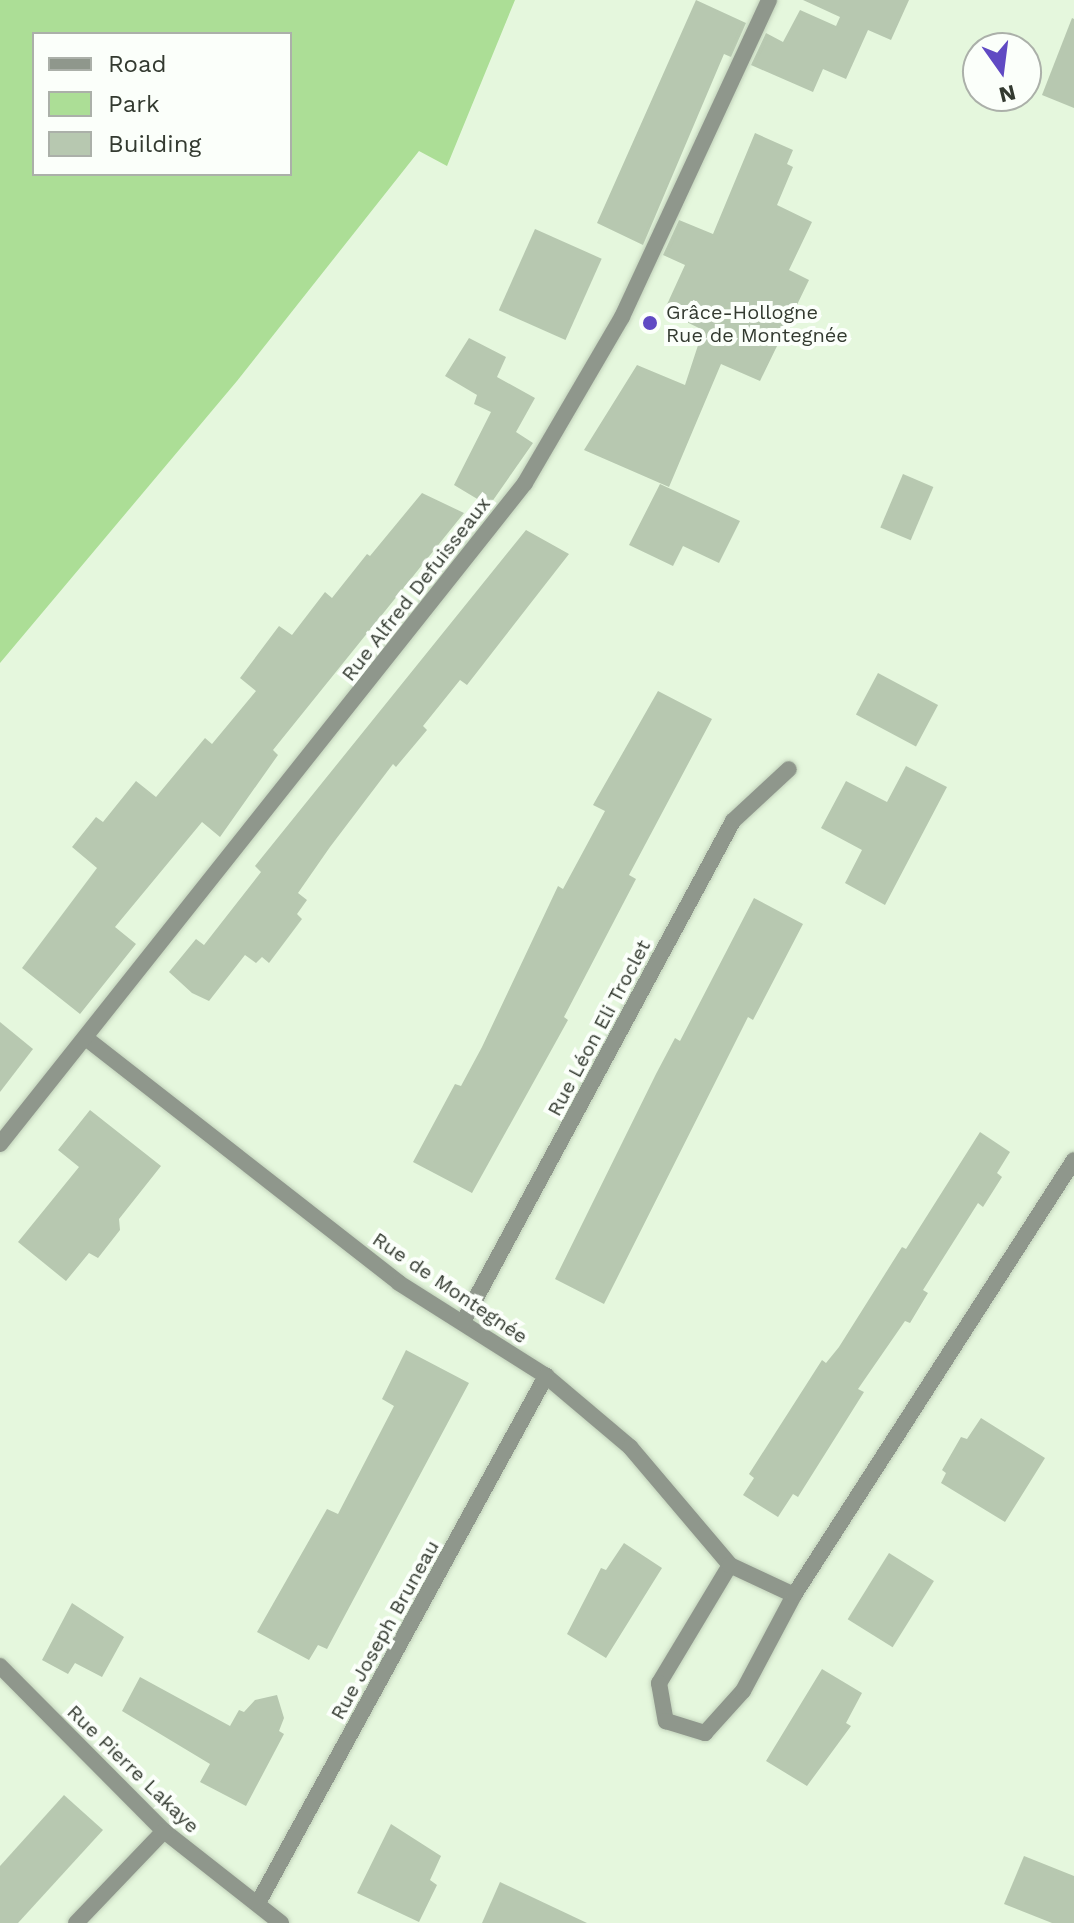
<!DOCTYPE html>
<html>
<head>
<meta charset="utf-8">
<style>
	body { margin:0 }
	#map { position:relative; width:1074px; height:1923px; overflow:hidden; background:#e5f7dd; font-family:"Work Sans",sans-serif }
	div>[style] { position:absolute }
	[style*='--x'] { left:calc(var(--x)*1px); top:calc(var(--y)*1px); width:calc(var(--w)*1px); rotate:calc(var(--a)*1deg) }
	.green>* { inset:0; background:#acde96 }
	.building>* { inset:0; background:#b7c8b0; transform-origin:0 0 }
	.roads { filter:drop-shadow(0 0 2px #c1d1ba) drop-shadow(0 0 2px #c1d1ba) }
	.minor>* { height:16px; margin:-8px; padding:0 8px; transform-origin:8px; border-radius:8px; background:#8f978c }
	.dots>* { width:22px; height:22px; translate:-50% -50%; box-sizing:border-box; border:4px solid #fbfffa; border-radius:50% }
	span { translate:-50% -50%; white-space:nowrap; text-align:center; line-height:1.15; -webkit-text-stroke:8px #fbfffa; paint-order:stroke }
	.poi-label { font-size:20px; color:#333a30 }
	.left { translate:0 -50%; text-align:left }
	.street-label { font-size:20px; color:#333a30 }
	.legend { position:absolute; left:32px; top:32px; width:260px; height:144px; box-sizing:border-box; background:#fbfffa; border:2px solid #abb0a9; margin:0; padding:10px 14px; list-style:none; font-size:24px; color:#333a30 }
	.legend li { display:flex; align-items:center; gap:16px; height:40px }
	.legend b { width:40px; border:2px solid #abb0a9 }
	.north { position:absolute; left:962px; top:32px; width:80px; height:80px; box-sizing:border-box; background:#fbfffa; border:2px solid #abb0a9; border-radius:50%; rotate:166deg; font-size:22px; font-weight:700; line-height:32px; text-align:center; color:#333a30 }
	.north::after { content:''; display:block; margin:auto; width:28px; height:36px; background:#604ac3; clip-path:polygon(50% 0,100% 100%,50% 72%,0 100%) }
</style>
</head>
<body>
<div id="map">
	<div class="green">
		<div style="clip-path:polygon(evenodd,0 0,515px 0,447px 166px,419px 151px,237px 381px,0 663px,0 0,34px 34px,290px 34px,290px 174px,34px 174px,34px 34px)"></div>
	</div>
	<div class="building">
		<div style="clip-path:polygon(696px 0,746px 23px,731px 57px,724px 54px,643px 245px,597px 223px)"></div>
		<div style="clip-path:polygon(803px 0,909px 0,891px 40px,868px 30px,846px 79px,823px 69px,813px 92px,751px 65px,766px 33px,783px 42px,800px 10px,836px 26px,840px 17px)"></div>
		<div style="clip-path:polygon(1072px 18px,1074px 19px,1074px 108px,1042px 95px)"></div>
		<div style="clip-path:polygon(755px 133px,793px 150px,787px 164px,793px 167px,777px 205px,812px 222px,789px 270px,809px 280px,760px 381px,721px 364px,669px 487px,584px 450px,637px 365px,685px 385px,703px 330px,664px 311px,685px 265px,663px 255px,679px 220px,713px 234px)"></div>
		<div style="left:535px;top:229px;width:73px;height:89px;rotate:24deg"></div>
		<div style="clip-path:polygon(469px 338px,506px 357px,497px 377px,535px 398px,516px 432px,533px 443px,489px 506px,454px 485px,491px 412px,474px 404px,477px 395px,445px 376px)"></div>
		<div style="left:903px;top:474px;width:33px;height:58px;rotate:23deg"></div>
		<div style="clip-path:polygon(660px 484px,740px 521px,719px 563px,683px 546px,673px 566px,629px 545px)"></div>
		<div style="clip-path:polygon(422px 493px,464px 513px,273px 750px,278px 755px,220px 837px,202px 822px,115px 927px,136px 944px,80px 1014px,22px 968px,97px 868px,72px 847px,96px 817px,103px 822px,136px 781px,156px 797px,205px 738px,212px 744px,256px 691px,240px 678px,279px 626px,292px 635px,325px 592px,332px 598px,367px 554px,370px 556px)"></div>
		<div style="clip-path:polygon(526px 530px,569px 554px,467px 685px,460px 680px,423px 726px,427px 730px,396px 767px,393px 764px,330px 847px,298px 893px,307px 900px,297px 914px,302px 919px,269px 963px,262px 957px,256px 963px,245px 955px,209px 1001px,192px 993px,169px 972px,196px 939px,204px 945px,261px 872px,255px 866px)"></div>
		<div style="left:878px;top:673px;width:68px;height:47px;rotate:28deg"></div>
		<div style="clip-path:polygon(658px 691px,712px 719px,629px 875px,636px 879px,564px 1017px,568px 1020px,472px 1193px,413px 1162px,455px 1084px,461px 1086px,482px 1047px,558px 886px,563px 889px,605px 811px,593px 805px)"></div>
		<div style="clip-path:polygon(906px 766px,947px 787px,885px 905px,845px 883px,862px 850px,821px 828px,846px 781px,887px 802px)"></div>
		<div style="clip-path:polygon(754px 898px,803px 924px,753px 1020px,748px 1017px,604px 1304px,555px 1279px,656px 1074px,675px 1038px,680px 1041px)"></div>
		<div style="clip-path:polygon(0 1022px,33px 1049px,0 1092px)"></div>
		<div style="clip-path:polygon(90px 1110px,161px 1166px,119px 1219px,120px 1230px,98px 1258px,89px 1253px,66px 1281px,18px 1242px,79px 1167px,58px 1150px)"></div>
		<div style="clip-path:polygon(980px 1132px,1010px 1152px,997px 1173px,1002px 1177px,983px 1207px,978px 1203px,923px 1290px,928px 1293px,910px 1323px,905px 1321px,858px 1389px,864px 1392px,798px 1497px,793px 1494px,778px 1517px,743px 1495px,754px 1478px,749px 1474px,822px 1360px,826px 1363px,839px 1347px,902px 1247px,906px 1249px)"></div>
		<div style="clip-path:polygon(406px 1350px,469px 1383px,327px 1649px,318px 1645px,309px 1660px,257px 1632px,327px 1509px,338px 1514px,394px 1406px,382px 1399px)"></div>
		<div style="clip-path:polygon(981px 1418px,1045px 1458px,1005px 1522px,941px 1483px,946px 1473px,942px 1470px,961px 1437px,967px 1439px)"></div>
		<div style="clip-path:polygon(624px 1543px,662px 1568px,606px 1658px,567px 1634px,601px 1568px,606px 1570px)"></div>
		<div style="left:889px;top:1553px;width:53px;height:78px;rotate:32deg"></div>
		<div style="clip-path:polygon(72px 1603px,124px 1637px,102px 1677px,75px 1663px,68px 1674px,42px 1660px)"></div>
		<div style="clip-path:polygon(822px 1669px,862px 1693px,846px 1723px,851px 1726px,807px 1786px,766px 1761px)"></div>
		<div style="clip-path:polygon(140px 1677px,230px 1726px,239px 1710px,244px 1712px,255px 1700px,277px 1695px,284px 1718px,279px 1731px,284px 1734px,246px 1806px,200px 1782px,210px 1764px,122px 1711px)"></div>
		<div style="clip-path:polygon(64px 1795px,103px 1830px,18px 1923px,0 1923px,0 1866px)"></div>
		<div style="clip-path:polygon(391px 1824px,441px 1856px,430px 1880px,437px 1885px,419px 1922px,357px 1893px)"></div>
		<div style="clip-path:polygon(1024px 1856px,1074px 1876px,1074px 1923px,1052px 1923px,1004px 1904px)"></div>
		<div style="clip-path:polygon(500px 1882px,587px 1923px,482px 1923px)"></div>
	</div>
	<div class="roads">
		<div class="minor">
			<div style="--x:87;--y:1039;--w:396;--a:38"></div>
			<div style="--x:399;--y:1283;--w:174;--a:32.3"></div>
			<div style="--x:546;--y:1376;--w:110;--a:40.2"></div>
			<div style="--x:630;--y:1447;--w:155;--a:49.7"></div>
			<div style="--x:730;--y:1565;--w:138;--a:121"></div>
			<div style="--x:659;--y:1683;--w:39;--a:80"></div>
			<div style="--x:666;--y:1721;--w:41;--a:17.1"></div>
			<div style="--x:705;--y:1733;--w:57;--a:-47.9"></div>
			<div style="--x:743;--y:1691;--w:109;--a:-62"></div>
			<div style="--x:794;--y:1595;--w:71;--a:-154.9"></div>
			<div style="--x:0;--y:1144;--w:844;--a:-51.54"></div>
			<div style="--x:525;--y:483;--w:192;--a:-59.7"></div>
			<div style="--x:622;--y:317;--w:349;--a:-65.1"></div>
			<div style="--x:463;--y:1322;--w:569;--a:-61.68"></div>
			<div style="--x:733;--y:821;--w:76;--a:-42.9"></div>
			<div style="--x:794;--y:1595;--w:517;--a:-57.23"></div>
			<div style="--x:0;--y:1666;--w:233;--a:45.2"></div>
			<div style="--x:164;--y:1831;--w:149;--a:38.2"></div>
			<div style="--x:258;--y:1903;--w:601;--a:-61.34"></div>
			<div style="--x:76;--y:1923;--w:127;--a:-46.3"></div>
		</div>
	</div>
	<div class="dots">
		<div style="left:650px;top:323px;background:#604ac3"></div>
	</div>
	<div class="poi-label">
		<span class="left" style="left:666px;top:324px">Grâce-Hollogne<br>Rue de Montegnée</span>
	</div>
	<div class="street-label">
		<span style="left:416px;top:589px;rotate:-52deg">Rue Alfred Defuisseaux</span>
		<span style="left:599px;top:1028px;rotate:-62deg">Rue Léon Eli Troclet</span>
		<span style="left:450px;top:1288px;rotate:34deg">Rue de Montegnée</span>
		<span style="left:385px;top:1630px;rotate:-61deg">Rue Joseph Bruneau</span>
		<span style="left:133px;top:1769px;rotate:44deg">Rue Pierre Lakaye</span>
	</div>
	<ul class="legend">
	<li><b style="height:10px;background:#8f978c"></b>Road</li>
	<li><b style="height:22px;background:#acde96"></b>Park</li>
	<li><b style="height:22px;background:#b7c8b0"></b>Building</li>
	</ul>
	<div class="north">N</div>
</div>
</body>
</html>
